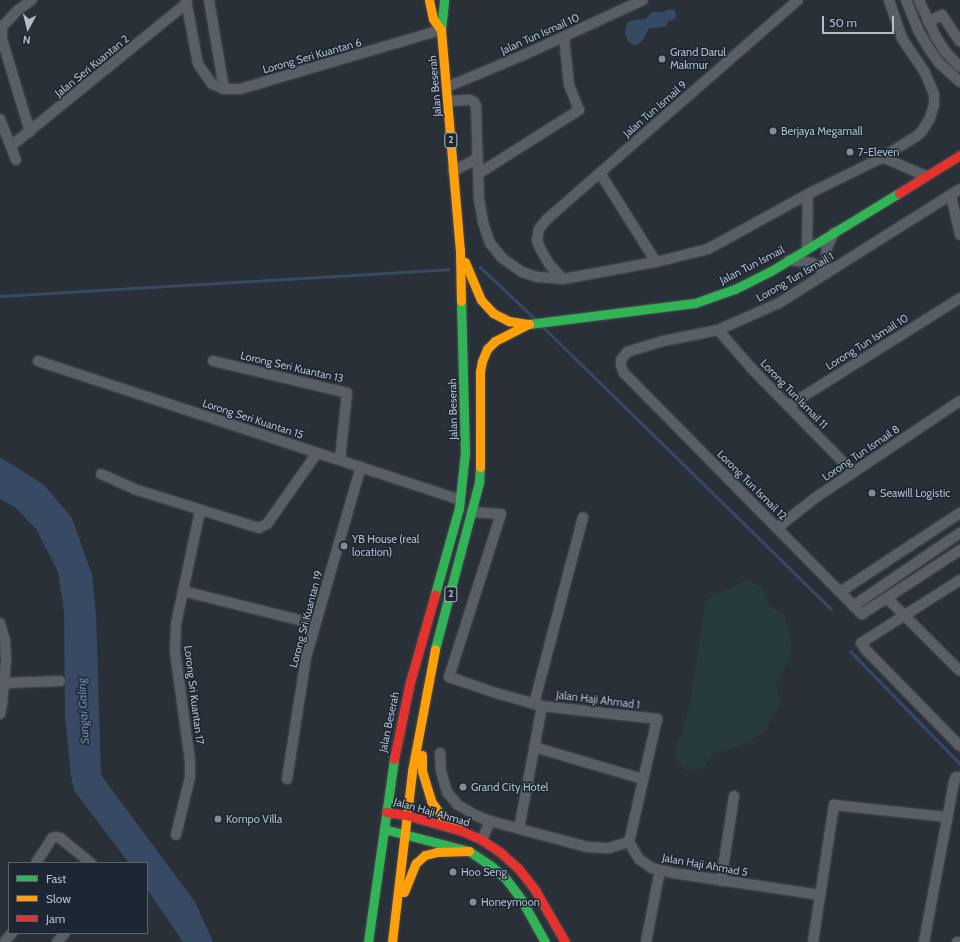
<!DOCTYPE html>
<html>
<head>
<meta charset="utf-8">
<style>
	body { margin:0 }
	#map { position:relative; width:960px; height:942px; overflow:hidden; background:#2a3038; font-family:Cabin,sans-serif }
	div>[style] { position:absolute }
	[style*='--x'] { left:calc(var(--x)*1px); top:calc(var(--y)*1px); width:calc(var(--w)*1px); rotate:calc(var(--a)*1deg) }
	.green>* { inset:0; background:#273a3e }
	.water>* { inset:0; background:#384963 }
	.stream>* { height:3px; margin:-1.5px; padding:0 1.5px; transform-origin:1.5px; border-radius:1.5px; background:#384963 }
	.roads { filter:drop-shadow(0 0 1px #484c53) drop-shadow(0 0 1px #484c53) }
	.street>* { height:10px; margin:-5px; padding:0 5px; transform-origin:5px; border-radius:5px; background:#5a5e66 }
	.fast>* { height:9px; margin:-4.5px; padding:0 4.5px; transform-origin:4.5px; border-radius:4.5px; background:#30b455 }
	.slow>* { height:9px; margin:-4.5px; padding:0 4.5px; transform-origin:4.5px; border-radius:4.5px; background:#ff9f0a }
	.jam>* { height:9px; margin:-4.5px; padding:0 4.5px; transform-origin:4.5px; border-radius:4.5px; background:#e5322d }
	.dots>* { width:11px; height:11px; translate:-50% -50%; box-sizing:border-box; border:2px solid #1d2633; border-radius:50% }
	span { translate:-50% -50%; white-space:nowrap; text-align:center; line-height:1.15; -webkit-text-stroke:3px #1d2633; paint-order:stroke }
	.shield-label span { padding:1px 3px; background:#1d2633; border:1px solid; border-radius:3px; -webkit-text-stroke-width:0 }
	.shield-label { font-size:10px; color:#b4bcc9; font-weight:700 }
	.street-label { font-size:11px; color:#b4bcc9 }
	.poi-label { font-size:11px; color:#b4bcc9 }
	.left { translate:0 -50%; text-align:left }
	.water-label { font-size:12px; color:#7c92b1; font-style:italic }
	.legend { position:absolute; left:8px; top:862px; width:140px; height:72px; box-sizing:border-box; background:#1d2633; border:1px solid #59626f; margin:0; padding:5px 7px; list-style:none; font-size:12px; color:#b4bcc9 }
	.legend li { display:flex; align-items:center; gap:8px; height:20px }
	.legend b { width:20px; border:1px solid #59626f }
	.north { position:absolute; left:8px; top:8px; width:40px; height:40px; -webkit-text-stroke:3px #1d2633; paint-order:stroke; rotate:187deg; font-size:11px; font-weight:700; line-height:16px; text-align:center; color:#b4bcc9 }
	.north::after { content:''; display:block; margin:auto; width:14px; height:18px; background:#b4bcc9; clip-path:polygon(50% 0,100% 100%,50% 72%,0 100%) }
	.scale { position:absolute; left:822px; top:16px; width:72px; height:18px; box-sizing:border-box; border:2px solid #b4bcc9; border-top:0; padding-left:5px; font-size:12px; line-height:14px; white-space:nowrap; color:#b4bcc9; -webkit-text-stroke:3px #1d2633; paint-order:stroke }
</style>
</head>
<body>
<div id="map">
	<div class="green">
		<div style="clip-path:polygon(747px 580px,763px 588px,769px 606px,785px 616px,789px 633px,792px 646px,788px 661px,777px 682px,777px 692px,780px 705px,771px 718px,766px 731px,742px 745px,714px 754px,703px 768px,686px 771px,677px 760px,677px 743px,683px 732px,690px 704px,702px 626px,704px 602px,716px 594px)"></div>
	</div>
	<div class="water">
		<div style="clip-path:polygon(670px 9px,675px 10px,676px 17px,673px 20px,668px 21px,666px 26px,657px 28px,649px 28px,643px 40px,637px 45px,633px 45px,628px 41px,625px 33px,627px 23px,633px 20px,645px 19px,652px 12px,662px 12px)"></div>
		<div style="clip-path:polygon(0 457px,44px 485px,72px 518px,92px 575px,96px 614px,101px 775px,195px 902px,213px 942px,183px 942px,147px 889px,147px 863px,129px 863px,75px 792px,71px 776px,65px 716px,64px 612px,58px 572px,36px 529px,15px 507px,0 499px)"></div>
	</div>
	<div class="stream">
		<div style="--x:480;--y:267;--w:74;--a:43.4"></div>
		<div style="--x:0;--y:296;--w:449;--a:-3.4"></div>
		<div style="--x:543;--y:327;--w:403;--a:44.4"></div>
		<div style="--x:850;--y:651;--w:158;--a:45.8"></div>
	</div>
	<div class="roads">
		<div class="street">
			<div style="--x:186;--y:0;--w:65;--a:79.4"></div>
			<div style="--x:198;--y:64;--w:24;--a:55"></div>
			<div style="--x:212;--y:84;--w:13;--a:23"></div>
			<div style="--x:224;--y:89;--w:16;--a:0"></div>
			<div style="--x:240;--y:89;--w:25;--a:-16"></div>
			<div style="--x:264;--y:82;--w:184;--a:-16.4"></div>
			<div style="--x:209;--y:0;--w:90;--a:80.4"></div>
			<div style="--x:798;--y:0;--w:333;--a:138.9"></div>
			<div style="--x:547;--y:219;--w:13;--a:129"></div>
			<div style="--x:539;--y:229;--w:12;--a:99"></div>
			<div style="--x:537;--y:241;--w:10;--a:66"></div>
			<div style="--x:541;--y:250;--w:16;--a:60"></div>
			<div style="--x:549;--y:264;--w:21;--a:47"></div>
			<div style="--x:563;--y:279;--w:95;--a:-10.4"></div>
			<div style="--x:656;--y:262;--w:54;--a:-14"></div>
			<div style="--x:708;--y:249;--w:114;--a:-28.8"></div>
			<div style="--x:808;--y:194;--w:79;--a:-26.2"></div>
			<div style="--x:879;--y:159;--w:44;--a:-31.2"></div>
			<div style="--x:917;--y:136;--w:7;--a:-45"></div>
			<div style="--x:922;--y:131;--w:15;--a:-58"></div>
			<div style="--x:930;--y:118;--w:14;--a:-73"></div>
			<div style="--x:934;--y:105;--w:11;--a:-90"></div>
			<div style="--x:934;--y:94;--w:25;--a:-113"></div>
			<div style="--x:924;--y:71;--w:40;--a:-124"></div>
			<div style="--x:902;--y:38;--w:40;--a:-108.9"></div>
			<div style="--x:906;--y:0;--w:32;--a:68"></div>
			<div style="--x:918;--y:30;--w:22;--a:60"></div>
			<div style="--x:929;--y:49;--w:17;--a:54"></div>
			<div style="--x:939;--y:63;--w:28;--a:42"></div>
			<div style="--x:919;--y:0;--w:41;--a:65.3"></div>
			<div style="--x:936;--y:37;--w:15;--a:58"></div>
			<div style="--x:944;--y:50;--w:23;--a:47"></div>
			<div style="--x:928;--y:22;--w:16;--a:-27"></div>
			<div style="--x:942;--y:15;--w:32;--a:56"></div>
			<div style="--x:447;--y:87;--w:86;--a:-22.7"></div>
			<div style="--x:526;--y:54;--w:129;--a:-24.8"></div>
			<div style="--x:448;--y:101;--w:22;--a:-3"></div>
			<div style="--x:470;--y:100;--w:4;--a:27"></div>
			<div style="--x:474;--y:102;--w:4;--a:63"></div>
			<div style="--x:476;--y:106;--w:93;--a:88.2"></div>
			<div style="--x:479;--y:199;--w:23;--a:80"></div>
			<div style="--x:483;--y:222;--w:22;--a:72"></div>
			<div style="--x:490;--y:243;--w:19;--a:51"></div>
			<div style="--x:502;--y:258;--w:24;--a:35"></div>
			<div style="--x:522;--y:272;--w:16;--a:18"></div>
			<div style="--x:537;--y:277;--w:26;--a:4"></div>
			<div style="--x:0;--y:119;--w:44;--a:68.7"></div>
			<div style="--x:30;--y:132;--w:97;--a:-106.8"></div>
			<div style="--x:2;--y:39;--w:12;--a:-90"></div>
			<div style="--x:2;--y:27;--w:23;--a:-47"></div>
			<div style="--x:18;--y:10;--w:17;--a:-36"></div>
			<div style="--x:11;--y:146;--w:227;--a:-39.1"></div>
			<div style="--x:879;--y:159;--w:5;--a:-11"></div>
			<div style="--x:884;--y:158;--w:46;--a:23.2"></div>
			<div style="--x:453;--y:171;--w:28;--a:-27"></div>
			<div style="--x:600;--y:173;--w:105;--a:57.8"></div>
			<div style="--x:478;--y:174;--w:120;--a:-32.4"></div>
			<div style="--x:579;--y:110;--w:27;--a:-112"></div>
			<div style="--x:569;--y:85;--w:48;--a:-95.9"></div>
			<div style="--x:960;--y:189;--w:214;--a:147.8"></div>
			<div style="--x:779;--y:303;--w:67;--a:156.1"></div>
			<div style="--x:718;--y:330;--w:56;--a:168.7"></div>
			<div style="--x:663;--y:341;--w:38;--a:163"></div>
			<div style="--x:627;--y:352;--w:10;--a:127"></div>
			<div style="--x:621;--y:360;--w:6;--a:90"></div>
			<div style="--x:621;--y:366;--w:8;--a:67"></div>
			<div style="--x:624;--y:373;--w:339;--a:45.4"></div>
			<div style="--x:862;--y:614;--w:117;--a:-33.1"></div>
			<div style="--x:951;--y:195;--w:41;--a:77.3"></div>
			<div style="--x:807;--y:249;--w:55;--a:-89"></div>
			<div style="--x:789;--y:260;--w:24;--a:7"></div>
			<div style="--x:813;--y:263;--w:17;--a:36"></div>
			<div style="--x:827;--y:273;--w:12;--a:-99"></div>
			<div style="--x:825;--y:261;--w:13;--a:-81"></div>
			<div style="--x:827;--y:248;--w:17;--a:-66"></div>
			<div style="--x:718;--y:330;--w:55;--a:48.7"></div>
			<div style="--x:754;--y:371;--w:141;--a:45.6"></div>
			<div style="--x:38;--y:361;--w:444;--a:18.2"></div>
			<div style="--x:213;--y:361;--w:138;--a:13.4"></div>
			<div style="--x:347;--y:393;--w:67;--a:96"></div>
			<div style="--x:788;--y:406;--w:203;--a:-32.1"></div>
			<div style="--x:101;--y:474;--w:36;--a:24"></div>
			<div style="--x:134;--y:489;--w:131;--a:17.3"></div>
			<div style="--x:259;--y:528;--w:9;--a:-27"></div>
			<div style="--x:267;--y:524;--w:87;--a:-54.8"></div>
			<div style="--x:472;--y:512;--w:29;--a:4"></div>
			<div style="--x:501;--y:514;--w:171;--a:107.7"></div>
			<div style="--x:449;--y:677;--w:50;--a:18.8"></div>
			<div style="--x:496;--y:693;--w:48;--a:15.8"></div>
			<div style="--x:542;--y:706;--w:116;--a:6.4"></div>
			<div style="--x:657;--y:719;--w:126;--a:102.8"></div>
			<div style="--x:629;--y:842;--w:20;--a:60"></div>
			<div style="--x:639;--y:859;--w:16;--a:35"></div>
			<div style="--x:652;--y:868;--w:22;--a:13"></div>
			<div style="--x:673;--y:873;--w:149;--a:8.5"></div>
			<div style="--x:777;--y:528;--w:48;--a:-38.3"></div>
			<div style="--x:815;--y:498;--w:174;--a:-33.8"></div>
			<div style="--x:960;--y:580;--w:117;--a:147.5"></div>
			<div style="--x:861;--y:643;--w:7;--a:56"></div>
			<div style="--x:865;--y:649;--w:136;--a:45.6"></div>
			<div style="--x:183;--y:591;--w:136;--a:14"></div>
			<div style="--x:840;--y:592;--w:144;--a:-33.4"></div>
			<div style="--x:887;--y:598;--w:103;--a:45"></div>
			<div style="--x:853;--y:606;--w:130;--a:-34.3"></div>
			<div style="--x:0;--y:623;--w:18;--a:74"></div>
			<div style="--x:5;--y:640;--w:21;--a:87"></div>
			<div style="--x:6;--y:661;--w:43;--a:95.3"></div>
			<div style="--x:2;--y:704;--w:10;--a:101"></div>
			<div style="--x:4;--y:683;--w:56;--a:-2"></div>
			<div style="--x:534;--y:704;--w:193;--a:-75.3"></div>
			<div style="--x:534;--y:747;--w:114;--a:16.4"></div>
			<div style="--x:440;--y:753;--w:18;--a:87"></div>
			<div style="--x:441;--y:771;--w:22;--a:74"></div>
			<div style="--x:447;--y:792;--w:17;--a:50"></div>
			<div style="--x:458;--y:805;--w:20;--a:30"></div>
			<div style="--x:475;--y:815;--w:16;--a:22"></div>
			<div style="--x:490;--y:821;--w:100;--a:15"></div>
			<div style="--x:587;--y:847;--w:22;--a:3"></div>
			<div style="--x:609;--y:848;--w:21;--a:-17"></div>
			<div style="--x:287;--y:779;--w:123;--a:-81.1"></div>
			<div style="--x:306;--y:657;--w:198;--a:-73.9"></div>
			<div style="--x:519;--y:829;--w:125;--a:-79.4"></div>
			<div style="--x:176;--y:835;--w:60;--a:-76.4"></div>
			<div style="--x:190;--y:777;--w:16;--a:-90"></div>
			<div style="--x:190;--y:761;--w:110;--a:-97.8"></div>
			<div style="--x:175;--y:652;--w:28;--a:-88"></div>
			<div style="--x:176;--y:624;--w:116;--a:-78"></div>
			<div style="--x:482;--y:840;--w:21;--a:-67"></div>
			<div style="--x:36;--y:863;--w:30;--a:-57"></div>
			<div style="--x:52;--y:838;--w:4;--a:-14"></div>
			<div style="--x:56;--y:837;--w:4;--a:14"></div>
			<div style="--x:60;--y:838;--w:40;--a:39"></div>
			<div style="--x:721;--y:881;--w:86;--a:-81.3"></div>
			<div style="--x:4;--y:942;--w:12;--a:-48"></div>
			<div style="--x:57;--y:942;--w:12;--a:-48"></div>
			<div style="--x:646;--y:942;--w:73;--a:-79"></div>
			<div style="--x:813;--y:942;--w:139;--a:-81.3"></div>
			<div style="--x:834;--y:805;--w:114;--a:6.1"></div>
			<div style="--x:924;--y:942;--w:164;--a:-79.4"></div>
			<div style="--x:954;--y:781;--w:4;--a:-63"></div>
			<div style="--x:956;--y:777;--w:4;--a:0"></div>
			<div style="--x:957;--y:942;--w:3;--a:0"></div>
		</div>
		<div class="fast">
			<div style="--x:441;--y:30;--w:30;--a:-84"></div>
			<div style="--x:529;--y:324;--w:167;--a:-7.2"></div>
			<div style="--x:695;--y:303;--w:42;--a:-19.3"></div>
			<div style="--x:735;--y:289;--w:40;--a:-26.6"></div>
			<div style="--x:771;--y:271;--w:150;--a:-31.4"></div>
			<div style="--x:435;--y:594;--w:89;--a:-74.4"></div>
			<div style="--x:459;--y:508;--w:55;--a:-83.8"></div>
			<div style="--x:465;--y:453;--w:152;--a:-91.5"></div>
			<div style="--x:435;--y:649;--w:173;--a:-75.2"></div>
			<div style="--x:479;--y:482;--w:15;--a:-86"></div>
			<div style="--x:384;--y:829;--w:88;--a:14.5"></div>
			<div style="--x:469;--y:851;--w:25;--a:34"></div>
			<div style="--x:490;--y:865;--w:21;--a:41"></div>
			<div style="--x:506;--y:879;--w:25;--a:53"></div>
			<div style="--x:521;--y:899;--w:49;--a:60.8"></div>
			<div style="--x:368;--y:942;--w:185;--a:-81.9"></div>
		</div>
		<div class="slow">
			<div style="--x:429;--y:0;--w:19;--a:78"></div>
			<div style="--x:433;--y:19;--w:14;--a:54"></div>
			<div style="--x:441;--y:30;--w:221;--a:85.1"></div>
			<div style="--x:460;--y:250;--w:51;--a:88.9"></div>
			<div style="--x:465;--y:262;--w:41;--a:67.2"></div>
			<div style="--x:481;--y:300;--w:18;--a:47"></div>
			<div style="--x:493;--y:313;--w:18;--a:27"></div>
			<div style="--x:509;--y:321;--w:20;--a:9"></div>
			<div style="--x:480;--y:467;--w:95;--a:-90"></div>
			<div style="--x:480;--y:372;--w:11;--a:-80"></div>
			<div style="--x:482;--y:361;--w:13;--a:-67"></div>
			<div style="--x:487;--y:349;--w:11;--a:-45"></div>
			<div style="--x:495;--y:341;--w:38;--a:-27"></div>
			<div style="--x:422;--y:755;--w:16;--a:90"></div>
			<div style="--x:422;--y:771;--w:31;--a:73"></div>
			<div style="--x:431;--y:801;--w:19;--a:55"></div>
			<div style="--x:442;--y:817;--w:24;--a:35"></div>
			<div style="--x:404;--y:892;--w:31;--a:-68"></div>
			<div style="--x:416;--y:863;--w:12;--a:-42"></div>
			<div style="--x:425;--y:855;--w:12;--a:-14"></div>
			<div style="--x:437;--y:852;--w:32;--a:-2"></div>
			<div style="--x:392;--y:942;--w:172;--a:-83.3"></div>
			<div style="--x:412;--y:771;--w:124;--a:-79.3"></div>
		</div>
		<div class="jam">
			<div style="--x:899;--y:193;--w:72;--a:-31.9"></div>
			<div style="--x:394;--y:759;--w:79;--a:-78.3"></div>
			<div style="--x:410;--y:682;--w:91;--a:-74.1"></div>
			<div style="--x:386;--y:812;--w:20;--a:9"></div>
			<div style="--x:406;--y:815;--w:58;--a:15.9"></div>
			<div style="--x:462;--y:831;--w:22;--a:24"></div>
			<div style="--x:482;--y:840;--w:22;--a:34"></div>
			<div style="--x:500;--y:852;--w:24;--a:42"></div>
			<div style="--x:518;--y:868;--w:28;--a:52"></div>
			<div style="--x:535;--y:890;--w:60;--a:60"></div>
		</div>
	</div>
	<div class="dots">
		<div style="left:662px;top:59px;background:#848b96"></div>
		<div style="left:773px;top:131px;background:#848b96"></div>
		<div style="left:850px;top:152px;background:#848b96"></div>
		<div style="left:872px;top:493px;background:#848b96"></div>
		<div style="left:344px;top:546px;background:#848b96"></div>
		<div style="left:463px;top:787px;background:#848b96"></div>
		<div style="left:218px;top:819px;background:#848b96"></div>
		<div style="left:453px;top:872px;background:#848b96"></div>
		<div style="left:473px;top:902px;background:#848b96"></div>
	</div>
	<div class="shield-label">
		<span style="left:451px;top:140px">2</span>
		<span style="left:451px;top:594px">2</span>
	</div>
	<div class="street-label">
		<span style="left:540px;top:34px;rotate:-24deg">Jalan Tun Ismail 10</span>
		<span style="left:312px;top:56px;rotate:-16deg">Lorong Seri Kuantan 6</span>
		<span style="left:92px;top:66px;rotate:-39deg">Jalan Seri Kuantan 2</span>
		<span style="left:435px;top:86px;rotate:-95deg">Jalan Beserah</span>
		<span style="left:655px;top:109px;rotate:-41deg">Jalan Tun Ismail 9</span>
		<span style="left:752px;top:265px;rotate:-27deg">Jalan Tun Ismail</span>
		<span style="left:795px;top:277px;rotate:-30deg">Lorong Tun Ismail 1</span>
		<span style="left:867px;top:342px;rotate:-32deg">Lorong Tun Ismail 10</span>
		<span style="left:292px;top:367px;rotate:13deg">Lorong Seri Kuantan 13</span>
		<span style="left:794px;top:394px;rotate:46deg">Lorong Tun Ismail 11</span>
		<span style="left:453px;top:409px;rotate:-91deg">Jalan Beserah</span>
		<span style="left:253px;top:419px;rotate:18deg">Lorong Seri Kuantan 15</span>
		<span style="left:861px;top:453px;rotate:-34deg">Lorong Tun Ismail 8</span>
		<span style="left:752px;top:485px;rotate:45deg">Lorong Tun Ismail 12</span>
		<span style="left:306px;top:619px;rotate:-75deg">Lorong Sri Kuantan 19</span>
		<span style="left:194px;top:695px;rotate:83deg">Lorong Sri Kuantan 17</span>
		<span style="left:598px;top:700px;rotate:7deg">Jalan Haji Ahmad 1</span>
		<span style="left:389px;top:722px;rotate:-78deg">Jalan Beserah</span>
		<span style="left:432px;top:812px;rotate:16deg">Jalan Haji Ahmad</span>
		<span style="left:705px;top:865px;rotate:10deg">Jalan Haji Ahmad 5</span>
	</div>
	<div class="poi-label">
		<span class="left" style="left:670px;top:59px">Grand Darul<br>Makmur</span>
		<span class="left" style="left:781px;top:131px">Berjaya Megamall</span>
		<span class="left" style="left:858px;top:152px">7-Eleven</span>
		<span class="left" style="left:880px;top:493px">Seawill Logistic</span>
		<span class="left" style="left:352px;top:546px">YB House (real<br>location)</span>
		<span class="left" style="left:471px;top:787px">Grand City Hotel</span>
		<span class="left" style="left:226px;top:819px">Kompo Villa</span>
		<span class="left" style="left:461px;top:872px">Hoo Seng</span>
		<span class="left" style="left:481px;top:902px">Honeymoon</span>
	</div>
	<div class="water-label">
		<span style="left:83px;top:711px;rotate:-93deg">Sungai Galing</span>
	</div>
	<ul class="legend">
	<li><b style="height:5px;background:#30b455"></b>Fast</li>
	<li><b style="height:5px;background:#ff9f0a"></b>Slow</li>
	<li><b style="height:5px;background:#e5322d"></b>Jam</li>
	</ul>
	<div class="north">N</div>
	<div class="scale">50 m</div>
</div>
</body>
</html>
